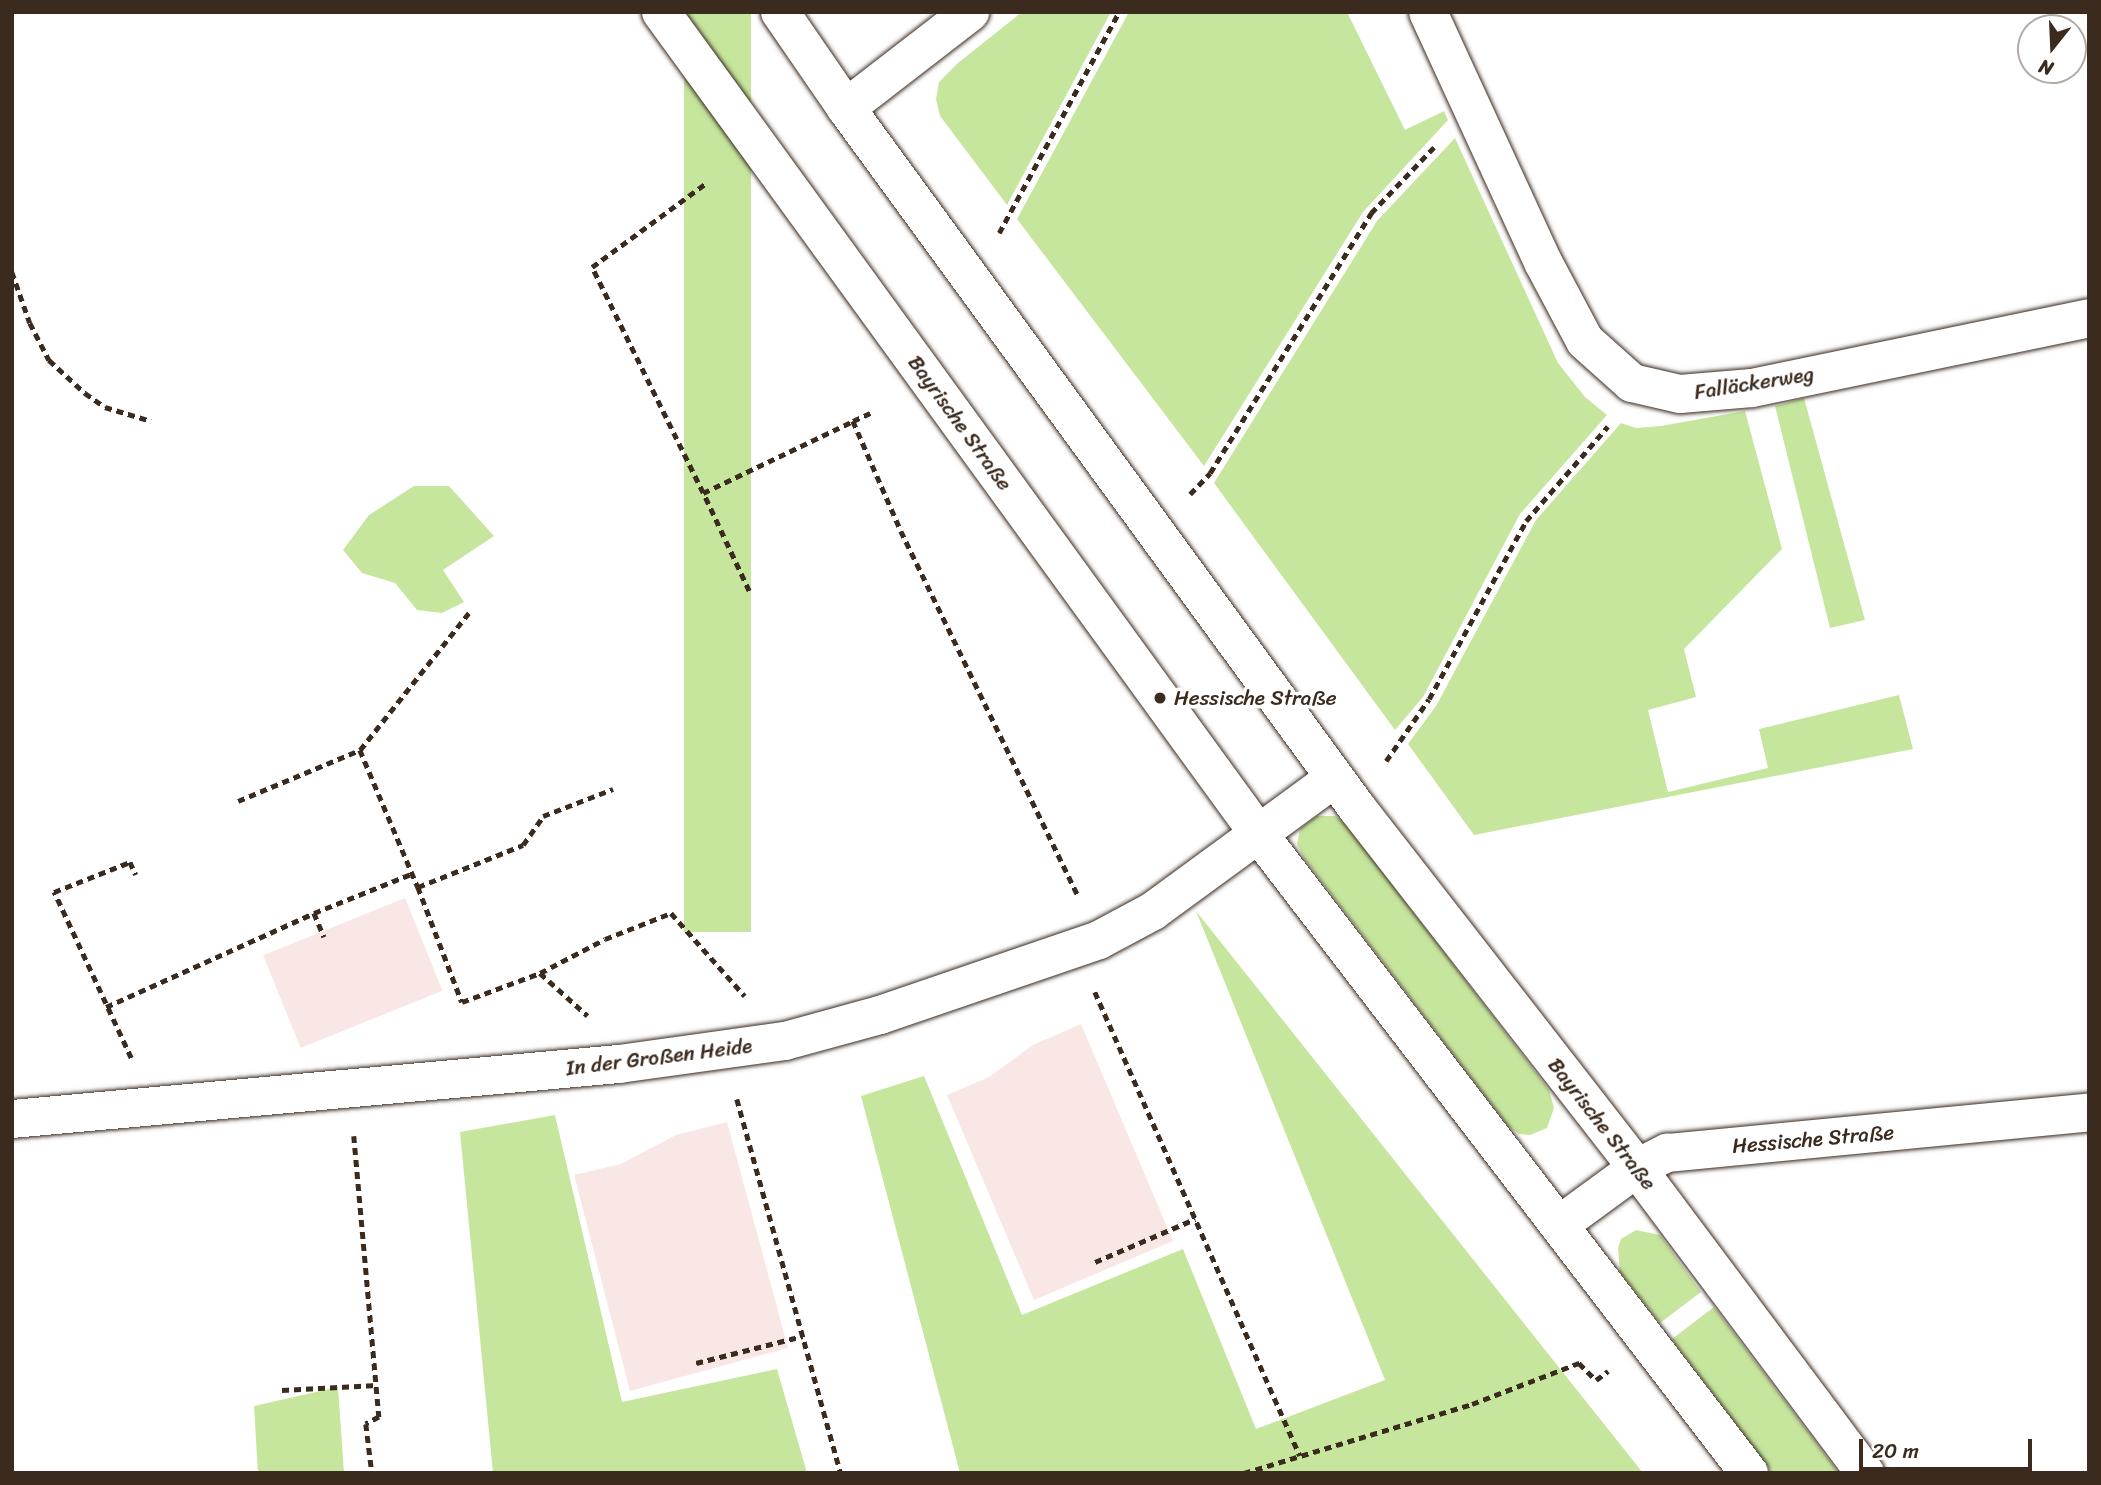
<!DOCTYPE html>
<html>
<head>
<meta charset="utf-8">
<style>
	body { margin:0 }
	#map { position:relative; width:2101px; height:1485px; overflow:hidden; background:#fff; font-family:Sriracha,sans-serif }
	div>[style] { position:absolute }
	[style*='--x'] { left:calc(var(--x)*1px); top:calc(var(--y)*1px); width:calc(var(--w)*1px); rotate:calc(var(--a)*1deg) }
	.built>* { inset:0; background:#f9e7e6; transform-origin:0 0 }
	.green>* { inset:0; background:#c6e69e; transform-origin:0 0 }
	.path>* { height:4.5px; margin-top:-2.25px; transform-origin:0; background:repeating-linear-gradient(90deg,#3b2a1e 0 7px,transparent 0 12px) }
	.roads { filter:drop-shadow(0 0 2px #3b2a1e) drop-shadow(0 0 2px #3b2a1e) }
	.minor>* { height:38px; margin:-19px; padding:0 19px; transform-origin:19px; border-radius:19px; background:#fff }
	.dots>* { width:19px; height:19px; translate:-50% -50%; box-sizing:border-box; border:4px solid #fff; border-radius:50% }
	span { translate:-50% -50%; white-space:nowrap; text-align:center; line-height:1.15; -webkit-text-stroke:7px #fff; paint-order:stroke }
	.street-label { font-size:21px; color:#3b2a1e }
	.poi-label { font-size:21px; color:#3b2a1e }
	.left { translate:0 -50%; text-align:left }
	.frame { position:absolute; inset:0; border:14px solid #3b2a1e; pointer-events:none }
	.north { position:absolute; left:2017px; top:14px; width:70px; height:70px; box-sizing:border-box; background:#fff; border:2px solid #b1aaa5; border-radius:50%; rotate:198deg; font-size:19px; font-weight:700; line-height:28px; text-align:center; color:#3b2a1e }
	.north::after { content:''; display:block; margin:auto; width:24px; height:32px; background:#3b2a1e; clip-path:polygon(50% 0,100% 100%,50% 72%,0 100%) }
	.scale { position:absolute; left:1859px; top:1439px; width:173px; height:32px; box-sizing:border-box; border:4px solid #3b2a1e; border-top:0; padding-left:9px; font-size:21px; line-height:24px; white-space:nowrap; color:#3b2a1e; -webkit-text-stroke:5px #fff; paint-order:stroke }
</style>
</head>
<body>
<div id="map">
	<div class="built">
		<div style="left:405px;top:898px;width:100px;height:153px;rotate:68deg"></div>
		<div style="clip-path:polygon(1081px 1024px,1173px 1241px,1034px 1300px,947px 1095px,989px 1077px,1033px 1045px)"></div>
		<div style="clip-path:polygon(727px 1122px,788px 1348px,630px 1391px,574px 1175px,621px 1164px,676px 1135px)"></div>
	</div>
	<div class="green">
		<div style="left:684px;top:12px;width:67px;height:920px"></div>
		<div style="clip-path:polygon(1022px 12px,1111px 12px,1007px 205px,940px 116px,936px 99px,939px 82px,958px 63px)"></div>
		<div style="clip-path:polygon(1129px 12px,1347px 12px,1405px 130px,1444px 111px,1448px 120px,1363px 212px,1204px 466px,1017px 219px)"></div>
		<div style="clip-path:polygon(1455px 138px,1558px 363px,1585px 397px,1607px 415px,1520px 514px,1423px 697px,1395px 730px,1214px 483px,1377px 221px)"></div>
		<div style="clip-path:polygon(1804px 398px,1865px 620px,1830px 628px,1775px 406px)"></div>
		<div style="clip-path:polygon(1745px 411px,1782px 549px,1684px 649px,1696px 697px,1648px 710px,1668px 792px,1768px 768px,1759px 729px,1899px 695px,1913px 749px,1474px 835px,1408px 744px,1436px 706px,1536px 520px,1621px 423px,1636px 428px,1661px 426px)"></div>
		<div style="clip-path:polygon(414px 486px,449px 486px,494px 536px,443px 570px,464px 602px,442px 613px,417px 610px,395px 583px,362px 573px,343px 550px,369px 515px)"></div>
		<div style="clip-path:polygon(1317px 816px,1335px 816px,1345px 823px,1549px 1090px,1554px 1108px,1547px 1128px,1530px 1135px,1519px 1134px,1509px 1127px,1304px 858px,1297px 844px,1300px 829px)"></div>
		<div style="clip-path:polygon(1196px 911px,1643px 1473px,960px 1473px,861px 1096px,924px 1076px,1022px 1315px,1183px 1249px,1256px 1429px,1385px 1380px)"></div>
		<div style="clip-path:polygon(555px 1115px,622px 1402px,777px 1369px,807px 1473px,493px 1473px,460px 1132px)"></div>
		<div style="clip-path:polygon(1636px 1230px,1660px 1235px,1701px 1292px,1660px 1323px,1620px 1272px,1618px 1248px,1621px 1239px)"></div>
		<div style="clip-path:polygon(1714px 1307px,1839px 1473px,1773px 1473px,1672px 1339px)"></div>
		<div style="clip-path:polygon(338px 1387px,344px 1473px,258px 1473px,254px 1406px)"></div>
	</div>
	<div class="path">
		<div style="--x:999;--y:233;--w:251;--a:-61.5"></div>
		<div style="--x:12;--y:272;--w:54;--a:70.6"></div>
		<div style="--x:30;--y:323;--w:42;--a:62.8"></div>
		<div style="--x:49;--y:360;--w:49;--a:42.5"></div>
		<div style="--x:85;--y:393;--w:24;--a:35"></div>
		<div style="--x:105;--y:407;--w:48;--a:16.9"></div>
		<div style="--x:853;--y:421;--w:19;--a:-25"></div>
		<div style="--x:703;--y:493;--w:252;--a:-116.2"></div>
		<div style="--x:592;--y:267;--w:140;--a:-36.3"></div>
		<div style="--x:1190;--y:494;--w:29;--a:-46"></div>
		<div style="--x:1210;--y:473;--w:306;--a:-58.2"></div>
		<div style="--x:1371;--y:213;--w:91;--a:-46.3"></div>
		<div style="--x:749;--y:591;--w:108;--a:-115.1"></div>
		<div style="--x:703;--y:493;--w:166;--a:-25.6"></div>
		<div style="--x:853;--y:421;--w:120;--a:66.4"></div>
		<div style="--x:901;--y:531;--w:406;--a:64.1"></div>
		<div style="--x:360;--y:750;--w:149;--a:67.1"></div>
		<div style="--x:418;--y:887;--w:123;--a:69.1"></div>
		<div style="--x:462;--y:1002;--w:83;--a:-20.4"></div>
		<div style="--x:540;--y:973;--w:64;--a:41.9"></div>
		<div style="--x:1386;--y:761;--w:75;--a:-55.3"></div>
		<div style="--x:1429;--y:699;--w:203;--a:-61.4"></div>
		<div style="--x:1526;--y:521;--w:125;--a:-49.2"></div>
		<div style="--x:238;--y:801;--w:132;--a:-22.7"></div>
		<div style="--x:360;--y:750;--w:177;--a:-51.6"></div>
		<div style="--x:418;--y:887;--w:113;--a:-21.8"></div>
		<div style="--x:523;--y:845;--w:35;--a:-55"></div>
		<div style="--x:543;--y:816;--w:75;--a:-21.1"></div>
		<div style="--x:314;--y:913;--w:26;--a:67"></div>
		<div style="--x:540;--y:973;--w:73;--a:-27.6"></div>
		<div style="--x:605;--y:939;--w:71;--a:-21.5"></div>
		<div style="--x:671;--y:913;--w:111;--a:48.3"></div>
		<div style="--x:1095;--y:992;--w:507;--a:66.16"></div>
		<div style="--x:106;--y:1007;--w:228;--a:-24.3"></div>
		<div style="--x:314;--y:913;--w:105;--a:-21.9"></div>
		<div style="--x:131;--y:1058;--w:183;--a:-114.9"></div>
		<div style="--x:54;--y:892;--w:82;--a:-21.5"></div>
		<div style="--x:130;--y:862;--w:14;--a:65"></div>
		<div style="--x:737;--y:1099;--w:388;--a:74.5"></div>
		<div style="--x:354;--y:1136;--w:282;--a:84.9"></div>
		<div style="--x:379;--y:1417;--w:15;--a:152"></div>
		<div style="--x:366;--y:1424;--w:49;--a:83"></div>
		<div style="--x:1095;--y:1262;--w:109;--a:-23.3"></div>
		<div style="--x:696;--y:1363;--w:110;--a:-14.2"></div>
		<div style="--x:282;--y:1390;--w:95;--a:-3"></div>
		<div style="--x:1244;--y:1473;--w:238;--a:-16.8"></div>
		<div style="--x:1472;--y:1404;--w:115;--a:-21"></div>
		<div style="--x:1579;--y:1363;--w:24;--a:45"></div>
		<div style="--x:1596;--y:1380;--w:15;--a:-37"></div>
	</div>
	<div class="roads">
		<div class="minor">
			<div style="--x:661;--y:12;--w:1015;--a:53.98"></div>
			<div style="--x:1258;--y:833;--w:807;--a:52.51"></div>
			<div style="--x:780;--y:12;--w:116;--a:55.5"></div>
			<div style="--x:846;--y:108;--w:867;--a:53.87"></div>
			<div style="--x:1357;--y:808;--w:456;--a:52.1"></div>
			<div style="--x:1637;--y:1168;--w:381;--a:53.2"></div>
			<div style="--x:1428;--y:12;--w:275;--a:65.3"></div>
			<div style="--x:1543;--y:262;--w:89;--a:62"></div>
			<div style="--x:1585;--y:341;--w:63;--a:41.8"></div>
			<div style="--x:1632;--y:383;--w:49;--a:12.9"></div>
			<div style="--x:1680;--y:394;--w:72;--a:-4.8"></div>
			<div style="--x:1752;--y:388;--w:344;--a:-11.7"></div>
			<div style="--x:846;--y:108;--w:157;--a:-37.7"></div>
			<div style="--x:12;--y:1119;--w:609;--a:-5.18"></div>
			<div style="--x:619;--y:1064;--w:168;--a:-7.9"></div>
			<div style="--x:785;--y:1041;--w:98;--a:-15.3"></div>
			<div style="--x:880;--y:1015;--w:231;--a:-18.9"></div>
			<div style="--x:1099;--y:940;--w:61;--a:-28.2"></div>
			<div style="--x:1153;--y:911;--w:225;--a:-36.2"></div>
			<div style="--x:1559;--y:1225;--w:97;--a:-36.2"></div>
			<div style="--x:1637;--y:1168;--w:34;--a:-27"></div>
			<div style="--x:1667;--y:1153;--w:424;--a:-5.5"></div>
		</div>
	</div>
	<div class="dots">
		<div style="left:1160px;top:698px;background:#3b2a1e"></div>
	</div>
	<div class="street-label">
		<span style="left:1754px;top:383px;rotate:-9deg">Falläckerweg</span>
		<span style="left:960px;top:423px;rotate:54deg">Bayrische Straße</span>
		<span style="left:659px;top:1057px;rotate:-7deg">In der Großen Heide</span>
		<span style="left:1602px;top:1124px;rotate:52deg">Bayrische Straße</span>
		<span style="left:1813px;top:1139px;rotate:-5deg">Hessische Straße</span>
	</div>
	<div class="poi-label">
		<span class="left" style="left:1174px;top:698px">Hessische Straße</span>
	</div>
	<div class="frame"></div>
	<div class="north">N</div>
	<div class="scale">20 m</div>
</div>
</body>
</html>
